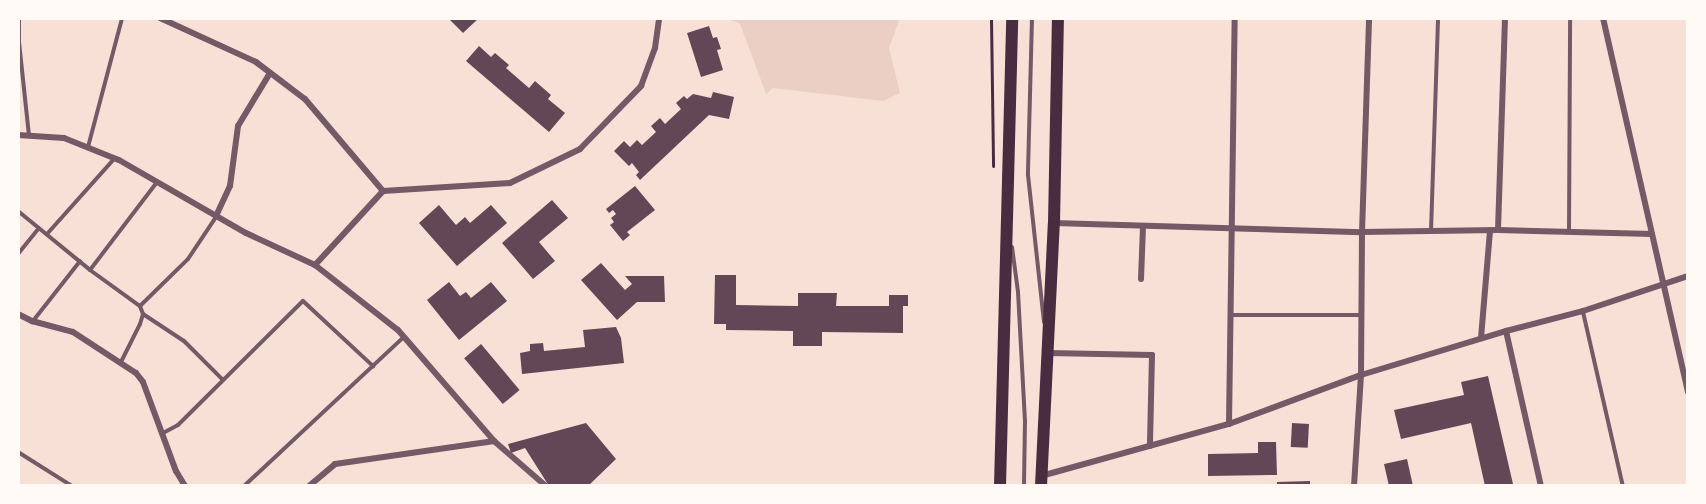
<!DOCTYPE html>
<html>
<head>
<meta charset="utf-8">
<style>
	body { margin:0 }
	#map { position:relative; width:1706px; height:504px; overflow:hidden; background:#f7e1d7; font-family:Quicksand,sans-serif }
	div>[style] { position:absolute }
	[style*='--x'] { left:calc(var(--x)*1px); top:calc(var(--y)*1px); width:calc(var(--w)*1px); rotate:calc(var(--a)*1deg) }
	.green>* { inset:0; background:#ebcfc5 }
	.building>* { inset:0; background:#644757; transform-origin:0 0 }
	.path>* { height:3px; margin:-1.5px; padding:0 1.5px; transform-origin:1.5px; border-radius:1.5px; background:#4a2c40 }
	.service>* { height:4px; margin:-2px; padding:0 2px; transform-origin:2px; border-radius:2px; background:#755966 }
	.minor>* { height:6px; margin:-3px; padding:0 3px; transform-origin:3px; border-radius:3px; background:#755966 }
	.primary>* { height:12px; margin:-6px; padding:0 6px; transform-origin:6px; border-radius:6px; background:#4a2c40 }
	span { translate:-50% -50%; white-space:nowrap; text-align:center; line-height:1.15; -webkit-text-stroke:5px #fffaf5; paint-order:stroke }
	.frame { position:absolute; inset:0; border:20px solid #fffaf5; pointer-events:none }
</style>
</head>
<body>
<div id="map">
	<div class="green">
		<div style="clip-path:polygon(728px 18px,900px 18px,889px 48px,900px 93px,883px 101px,773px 88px,766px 94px,740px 24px)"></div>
	</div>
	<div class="building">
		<div style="clip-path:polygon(448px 18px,479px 18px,463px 33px)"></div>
		<div style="clip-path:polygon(709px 26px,713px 38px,717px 37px,721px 49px,717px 50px,723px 70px,701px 77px,687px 33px)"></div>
		<div style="clip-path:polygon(479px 46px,491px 57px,495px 53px,509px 65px,506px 68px,529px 88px,535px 81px,551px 95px,548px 99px,565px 113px,549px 132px,466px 61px)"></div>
		<div style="clip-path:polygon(713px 92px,734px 97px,729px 119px,709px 115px,640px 180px,636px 175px,639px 172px,632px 163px,629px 166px,614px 151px,624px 141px,630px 147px,637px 140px,642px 145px,656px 132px,651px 126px,660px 118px,665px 124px,681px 109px,676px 103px,684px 96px,687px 99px,693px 94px,711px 98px)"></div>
		<div style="clip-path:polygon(635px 186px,655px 210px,627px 232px,630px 235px,623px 241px,610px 225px,614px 222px,611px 218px,616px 214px,613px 210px,609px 213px,606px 209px)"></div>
		<div style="clip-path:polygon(552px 200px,568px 218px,539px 242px,555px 261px,533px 279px,502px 243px)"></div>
		<div style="clip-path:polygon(439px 205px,456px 225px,465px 217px,470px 223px,491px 205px,507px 223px,457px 266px,419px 223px)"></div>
		<div style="clip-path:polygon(601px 263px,625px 290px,632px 284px,625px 276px,664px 276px,665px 302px,637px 302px,617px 320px,581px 280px)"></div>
		<div style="clip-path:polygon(715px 275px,736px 275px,736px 305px,798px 306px,798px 293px,837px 293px,836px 306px,889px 306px,889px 295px,908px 295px,908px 306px,903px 306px,903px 333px,822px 332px,822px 346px,793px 346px,793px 331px,726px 330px,726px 324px,714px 324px)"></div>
		<div style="clip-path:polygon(449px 282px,460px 296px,466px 292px,471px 298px,491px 282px,507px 301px,459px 340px,427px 300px)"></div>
		<div style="clip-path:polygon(616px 327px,621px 338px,624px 363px,522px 374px,520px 353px,530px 351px,530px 344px,543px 343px,544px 351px,585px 347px,583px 330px)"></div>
		<div style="left:481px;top:344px;width:60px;height:22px;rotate:50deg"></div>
		<div style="clip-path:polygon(1488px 376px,1513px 484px,1503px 486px,1485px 486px,1471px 423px,1401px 439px,1394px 410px,1464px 395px,1461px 382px)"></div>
		<div style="clip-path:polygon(586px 423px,616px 459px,588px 486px,549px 486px,525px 448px,511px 453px,508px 444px)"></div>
		<div style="left:1292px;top:423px;width:17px;height:24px;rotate:3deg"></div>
		<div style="clip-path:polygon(1258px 442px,1276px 442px,1277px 475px,1208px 476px,1208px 454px,1258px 453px)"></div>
		<div style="clip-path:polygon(1407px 459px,1413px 486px,1389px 486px,1384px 464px)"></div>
		<div style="clip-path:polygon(1310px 481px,1310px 486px,1277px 486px,1277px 482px)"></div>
	</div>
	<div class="path">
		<div style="--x:991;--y:18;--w:148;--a:89.2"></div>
	</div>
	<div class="service">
		<div style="--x:19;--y:18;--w:24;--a:90"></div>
		<div style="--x:19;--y:42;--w:94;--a:83.9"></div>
		<div style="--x:1032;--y:18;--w:157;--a:91.5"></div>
		<div style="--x:1028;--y:175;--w:148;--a:83.8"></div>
		<div style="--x:88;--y:147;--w:133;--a:-75.2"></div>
		<div style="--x:18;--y:211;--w:93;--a:39.3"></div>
		<div style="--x:90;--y:270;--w:62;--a:35.8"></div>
		<div style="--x:1431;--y:231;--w:213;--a:-88.1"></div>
		<div style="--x:1569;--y:232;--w:214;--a:-89.7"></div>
		<div style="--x:47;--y:234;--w:101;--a:-48.2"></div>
		<div style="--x:1012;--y:247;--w:45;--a:82.4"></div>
		<div style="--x:1018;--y:292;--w:129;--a:86.9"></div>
		<div style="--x:1025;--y:421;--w:65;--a:90.9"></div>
		<div style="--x:18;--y:254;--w:33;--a:-51"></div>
		<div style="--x:90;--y:270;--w:111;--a:-52.7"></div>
		<div style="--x:1583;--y:312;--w:179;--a:77.1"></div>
		<div style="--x:143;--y:314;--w:49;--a:33.4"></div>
		<div style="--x:184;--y:341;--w:54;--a:45"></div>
		<div style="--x:1231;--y:315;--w:130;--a:0"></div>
		<div style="--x:33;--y:321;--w:76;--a:-51.9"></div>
		<div style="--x:121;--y:362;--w:42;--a:-63.4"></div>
		<div style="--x:140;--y:324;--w:10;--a:-73"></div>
		<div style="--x:143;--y:314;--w:9;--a:-111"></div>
		<div style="--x:140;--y:306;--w:67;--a:-44.4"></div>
		<div style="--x:188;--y:259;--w:50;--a:-56.3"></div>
		<div style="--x:163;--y:433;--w:17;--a:-28"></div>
		<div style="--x:178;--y:425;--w:176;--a:-44.8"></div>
		<div style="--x:303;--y:301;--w:96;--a:42.9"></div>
		<div style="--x:18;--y:452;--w:64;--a:32.2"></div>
		<div style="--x:244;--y:486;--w:219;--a:-43"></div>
	</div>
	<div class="minor">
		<div style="--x:160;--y:18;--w:106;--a:24.6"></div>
		<div style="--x:256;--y:62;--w:61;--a:37.1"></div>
		<div style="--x:305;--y:99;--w:121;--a:49.7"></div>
		<div style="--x:1603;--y:18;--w:384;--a:77.2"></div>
		<div style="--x:18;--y:135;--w:46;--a:3.7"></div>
		<div style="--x:64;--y:138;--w:59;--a:21.8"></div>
		<div style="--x:119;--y:160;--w:146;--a:29.9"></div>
		<div style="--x:246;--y:233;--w:76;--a:24.9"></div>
		<div style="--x:315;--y:265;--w:105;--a:38.1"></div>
		<div style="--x:398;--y:330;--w:147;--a:49.1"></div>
		<div style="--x:494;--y:441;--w:69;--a:40.9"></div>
		<div style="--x:383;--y:191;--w:127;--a:-3.6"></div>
		<div style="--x:510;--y:183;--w:78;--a:-25.9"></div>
		<div style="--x:580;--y:149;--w:88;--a:-45.9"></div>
		<div style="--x:641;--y:86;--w:40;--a:-69.8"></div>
		<div style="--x:655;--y:48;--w:30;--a:-82"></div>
		<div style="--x:216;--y:216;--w:33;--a:-65"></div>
		<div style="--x:230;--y:186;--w:61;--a:-82.4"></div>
		<div style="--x:238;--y:126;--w:62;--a:-58.9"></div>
		<div style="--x:1054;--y:223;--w:308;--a:1.7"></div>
		<div style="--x:1362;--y:232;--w:136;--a:-0.8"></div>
		<div style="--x:1498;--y:230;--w:154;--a:1.5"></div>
		<div style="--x:1498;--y:230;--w:212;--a:-88.1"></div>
		<div style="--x:315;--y:265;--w:100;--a:-47.4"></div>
		<div style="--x:1141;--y:279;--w:53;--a:-87.8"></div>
		<div style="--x:18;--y:314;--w:16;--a:27"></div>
		<div style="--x:32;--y:321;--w:42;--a:15"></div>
		<div style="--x:73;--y:332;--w:75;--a:33.1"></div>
		<div style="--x:136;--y:373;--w:11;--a:52"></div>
		<div style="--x:143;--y:382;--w:95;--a:69.7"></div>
		<div style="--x:176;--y:471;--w:17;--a:59"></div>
		<div style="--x:1506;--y:331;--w:159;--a:77.3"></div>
		<div style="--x:1481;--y:338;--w:108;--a:-85.2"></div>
		<div style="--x:1048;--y:353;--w:104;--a:1.1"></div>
		<div style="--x:1152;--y:355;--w:91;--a:91.3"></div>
		<div style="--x:1229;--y:424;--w:406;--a:-89.2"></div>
		<div style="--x:1041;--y:476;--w:195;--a:-15.5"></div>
		<div style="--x:1229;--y:424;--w:141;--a:-20.4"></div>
		<div style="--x:1361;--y:375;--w:152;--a:-16.9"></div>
		<div style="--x:1506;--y:331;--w:80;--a:-14.6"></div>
		<div style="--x:1583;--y:311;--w:111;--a:-18.4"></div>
		<div style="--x:309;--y:486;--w:34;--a:-40"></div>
		<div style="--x:335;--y:464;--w:161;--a:-8.2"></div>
		<div style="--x:1354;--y:486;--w:111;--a:-86.4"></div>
		<div style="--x:1361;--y:375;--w:143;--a:-89.6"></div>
		<div style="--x:1362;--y:232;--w:214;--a:-88.1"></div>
	</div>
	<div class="primary">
		<div style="--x:1000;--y:486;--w:468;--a:-88.5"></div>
		<div style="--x:1041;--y:486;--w:263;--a:-87.2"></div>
		<div style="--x:1054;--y:223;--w:205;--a:-88.9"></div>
	</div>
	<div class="frame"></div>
</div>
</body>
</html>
